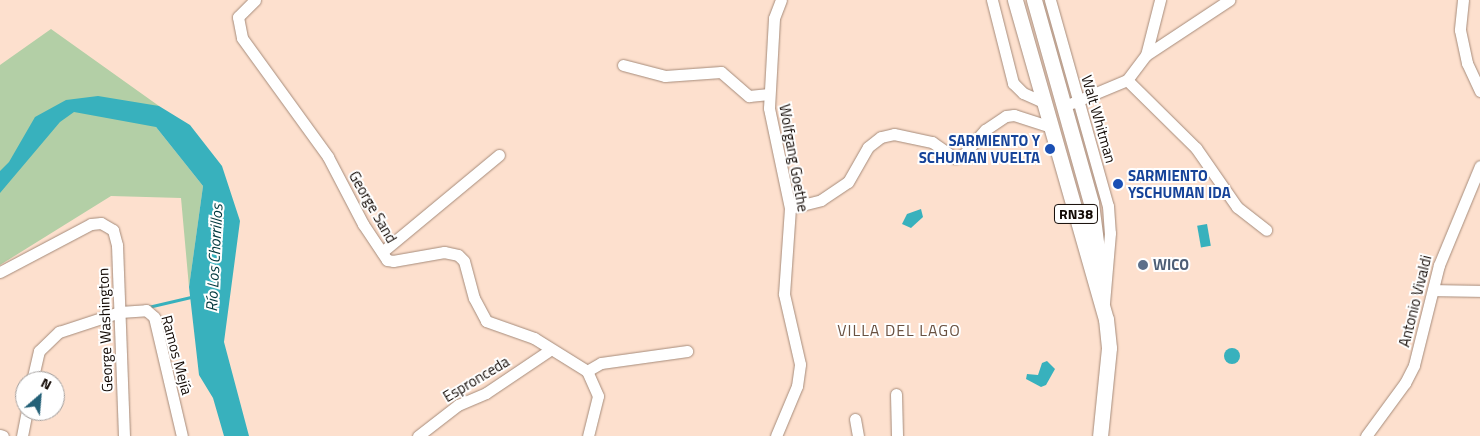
<!DOCTYPE html>
<html>
<head>
<meta charset="utf-8">
<style>
	body { margin:0 }
	#map { position:relative; width:1480px; height:436px; overflow:hidden; background:#fde0ce; font-family:"Titillium Web",sans-serif }
	div>[style] { position:absolute }
	[style*='--x'] { left:calc(var(--x)*1px); top:calc(var(--y)*1px); width:calc(var(--w)*1px); rotate:calc(var(--a)*1deg) }
	.green>* { inset:0; background:#b3cfa6 }
	.water>* { inset:0; background:#38b1bd; transform-origin:0 0 }
	.round { border-radius:50% }
	.stream>* { height:3px; margin:-1.5px; padding:0 1.5px; transform-origin:1.5px; border-radius:1.5px; background:#38b1bd }
	.roads { filter:drop-shadow(0 0 1px #a68b7a) drop-shadow(0 0 1px #a68b7a) }
	.minor>* { height:11px; margin:-5.5px; padding:0 5.5px; transform-origin:5.5px; border-radius:5.5px; background:#fff }
	.major>* { height:15px; margin:-7.5px; padding:0 7.5px; transform-origin:7.5px; border-radius:7.5px; background:#fff }
	.dots>* { width:14px; height:14px; translate:-50% -50%; box-sizing:border-box; border:2px solid #fff; border-radius:50% }
	span { translate:-50% -50%; white-space:nowrap; text-align:center; line-height:1.15; -webkit-text-stroke:4px #fff; paint-order:stroke }
	.shield-label span { padding:1px 4px; background:#fff; border:1px solid; border-radius:4px; -webkit-text-stroke-width:0 }
	.shield-label { font-size:14px; color:#130a05; font-weight:700 }
	.street-label { font-size:15px; color:#130a05 }
	.transit-label { font-size:15px; color:#164399; font-weight:700 }
	.right { translate:-100% -50%; text-align:right }
	.left { translate:0 -50%; text-align:left }
	.service-label { font-size:15px; color:#4e5e75; font-weight:700 }
	.water-label { font-size:16px; color:#00383d; font-style:italic }
	.neighbourhood-label { font-size:16px; color:#6a5242; letter-spacing:1px }
	.north { position:absolute; left:15px; top:371px; width:50px; height:50px; box-sizing:border-box; background:#fff; border:1px solid #a19d9b; border-radius:50%; rotate:27deg; font-size:14px; font-weight:700; line-height:20px; text-align:center; color:#130a05 }
	.north::after { content:''; display:block; margin:auto; width:18px; height:22px; background:#236077; clip-path:polygon(50% 0,100% 100%,50% 72%,0 100%) }
</style>
</head>
<body>
<div id="map">
	<div class="green">
		<div style="clip-path:polygon(51px 29px,159px 106px,156px 127px,203px 186px,189px 287px,181px 198px,111px 196px,0 265px,0 65px)"></div>
	</div>
	<div class="water">
		<div style="clip-path:polygon(98px 96px,159px 106px,190px 125px,222px 166px,240px 221px,224px 342px,249px 436px,224px 436px,213px 398px,199px 375px,189px 287px,203px 186px,156px 127px,74px 112px,60px 122px,0 193px,0 171px,9px 162px,35px 117px,66px 100px)"></div>
		<div style="clip-path:polygon(921px 209px,923px 217px,911px 228px,902px 224px,907px 214px)"></div>
		<div style="left:1207px;top:224px;width:22px;height:10px;rotate:80deg"></div>
		<div class="round" style="left:1224px;top:348px;width:16px;height:16px"></div>
		<div style="clip-path:polygon(1047px 361px,1055px 369px,1046px 385px,1041px 387px,1026px 379px,1027px 374px,1038px 375px,1042px 363px)"></div>
	</div>
	<div class="stream">
		<div style="--x:148;--y:307;--w:44;--a:-13.1"></div>
	</div>
	<div class="roads">
		<div class="minor">
			<div style="--x:255;--y:0;--w:24;--a:135"></div>
			<div style="--x:238;--y:17;--w:21;--a:79"></div>
			<div style="--x:242;--y:38;--w:147;--a:54.1"></div>
			<div style="--x:328;--y:157;--w:76;--a:62.4"></div>
			<div style="--x:363;--y:224;--w:43;--a:56.3"></div>
			<div style="--x:387;--y:260;--w:6;--a:9"></div>
			<div style="--x:393;--y:261;--w:52;--a:-10"></div>
			<div style="--x:444;--y:252;--w:14;--a:12"></div>
			<div style="--x:458;--y:255;--w:8;--a:45"></div>
			<div style="--x:464;--y:261;--w:38;--a:75"></div>
			<div style="--x:474;--y:298;--w:26;--a:62"></div>
			<div style="--x:486;--y:321;--w:51;--a:19.5"></div>
			<div style="--x:534;--y:338;--w:62;--a:31.9"></div>
			<div style="--x:587;--y:371;--w:27;--a:66"></div>
			<div style="--x:598;--y:396;--w:41;--a:104"></div>
			<div style="--x:992;--y:0;--w:86;--a:75.8"></div>
			<div style="--x:1013;--y:83;--w:14;--a:45"></div>
			<div style="--x:1023;--y:93;--w:24;--a:24"></div>
			<div style="--x:1050;--y:0;--w:214;--a:74.3"></div>
			<div style="--x:1108;--y:206;--w:27;--a:86"></div>
			<div style="--x:1110;--y:233;--w:70;--a:94.9"></div>
			<div style="--x:1463;--y:0;--w:30;--a:96"></div>
			<div style="--x:1460;--y:30;--w:34;--a:78"></div>
			<div style="--x:1467;--y:63;--w:31;--a:65"></div>
			<div style="--x:1146;--y:55;--w:57;--a:-75.7"></div>
			<div style="--x:623;--y:65;--w:43;--a:14.7"></div>
			<div style="--x:665;--y:76;--w:56;--a:-4.1"></div>
			<div style="--x:721;--y:72;--w:37;--a:41"></div>
			<div style="--x:749;--y:96;--w:20;--a:-6"></div>
			<div style="--x:1127;--y:80;--w:97;--a:44.6"></div>
			<div style="--x:1196;--y:148;--w:72;--a:55.2"></div>
			<div style="--x:1237;--y:207;--w:37;--a:38"></div>
			<div style="--x:1072;--y:103;--w:60;--a:-22.7"></div>
			<div style="--x:1127;--y:80;--w:31;--a:-53"></div>
			<div style="--x:1146;--y:55;--w:100;--a:-33.5"></div>
			<div style="--x:790;--y:208;--w:32;--a:-14"></div>
			<div style="--x:821;--y:200;--w:32;--a:-34"></div>
			<div style="--x:848;--y:182;--w:40;--a:-60.3"></div>
			<div style="--x:868;--y:147;--w:16;--a:-38"></div>
			<div style="--x:881;--y:137;--w:13;--a:-13"></div>
			<div style="--x:894;--y:134;--w:39;--a:12"></div>
			<div style="--x:932;--y:142;--w:28;--a:35"></div>
			<div style="--x:955;--y:158;--w:10;--a:-24"></div>
			<div style="--x:964;--y:154;--w:32;--a:-49"></div>
			<div style="--x:985;--y:130;--w:25;--a:-34"></div>
			<div style="--x:1006;--y:116;--w:8;--a:-7"></div>
			<div style="--x:1014;--y:115;--w:39;--a:18"></div>
			<div style="--x:382;--y:252;--w:152;--a:-39.7"></div>
			<div style="--x:0;--y:272;--w:103;--a:-27.8"></div>
			<div style="--x:91;--y:224;--w:10;--a:-6"></div>
			<div style="--x:101;--y:223;--w:14;--a:30"></div>
			<div style="--x:113;--y:230;--w:16;--a:75"></div>
			<div style="--x:117;--y:245;--w:191;--a:87.9"></div>
			<div style="--x:1434;--y:290;--w:46;--a:1.2"></div>
			<div style="--x:587;--y:371;--w:16;--a:-30"></div>
			<div style="--x:601;--y:363;--w:87;--a:-7.9"></div>
			<div style="--x:32;--y:381;--w:31;--a:-77"></div>
			<div style="--x:39;--y:351;--w:28;--a:-44"></div>
			<div style="--x:59;--y:332;--w:64;--a:-18.2"></div>
			<div style="--x:120;--y:312;--w:26;--a:-4"></div>
			<div style="--x:146;--y:310;--w:11;--a:41"></div>
			<div style="--x:154;--y:317;--w:122;--a:76.8"></div>
			<div style="--x:896;--y:394;--w:42;--a:88.6"></div>
			<div style="--x:855;--y:419;--w:17;--a:80"></div>
			<div style="--x:0;--y:435;--w:3;--a:18"></div>
			<div style="--x:22;--y:436;--w:25;--a:-79"></div>
			<div style="--x:418;--y:436;--w:51;--a:-37.8"></div>
			<div style="--x:458;--y:405;--w:30;--a:-23"></div>
			<div style="--x:486;--y:393;--w:77;--a:-33.9"></div>
			<div style="--x:776;--y:436;--w:54;--a:-67.2"></div>
			<div style="--x:797;--y:386;--w:22;--a:-82"></div>
			<div style="--x:800;--y:364;--w:72;--a:-102.9"></div>
			<div style="--x:784;--y:294;--w:86;--a:-86"></div>
			<div style="--x:790;--y:208;--w:102;--a:-101.9"></div>
			<div style="--x:769;--y:108;--w:90;--a:-86.8"></div>
			<div style="--x:774;--y:18;--w:19;--a:-69"></div>
			<div style="--x:1366;--y:436;--w:66;--a:-53.7"></div>
			<div style="--x:1405;--y:383;--w:20;--a:-63"></div>
			<div style="--x:1414;--y:365;--w:103;--a:-76"></div>
			<div style="--x:1439;--y:265;--w:107;--a:-67.5"></div>
		</div>
		<div class="major">
			<div style="--x:1015;--y:0;--w:332;--a:74.1"></div>
			<div style="--x:1106;--y:319;--w:29;--a:84"></div>
			<div style="--x:1109;--y:348;--w:88;--a:95.8"></div>
			<div style="--x:1034;--y:0;--w:211;--a:74.3"></div>
			<div style="--x:1091;--y:203;--w:70;--a:82.6"></div>
		</div>
	</div>
	<div class="dots">
		<div style="left:1050px;top:149px;background:#1a4fb4"></div>
		<div style="left:1118px;top:184px;background:#1a4fb4"></div>
		<div style="left:1143px;top:265px;background:#5c6f8a"></div>
	</div>
	<div class="shield-label">
		<span style="left:1076px;top:214px">RN38</span>
	</div>
	<div class="street-label">
		<span style="left:1099px;top:119px;rotate:74deg">Walt Whitman</span>
		<span style="left:794px;top:158px;rotate:80deg">Wolfgang Goethe</span>
		<span style="left:373px;top:207px;rotate:60deg">George Sand</span>
		<span style="left:1415px;top:301px;rotate:-76deg">Antonio Vivaldi</span>
		<span style="left:105px;top:330px;rotate:-92deg">George Washington</span>
		<span style="left:177px;top:355px;rotate:75deg">Ramos Mejía</span>
		<span style="left:476px;top:379px;rotate:-31deg">Espronceda</span>
	</div>
	<div class="transit-label">
		<span class="right" style="left:1040px;top:149px">SARMIENTO Y<br>SCHUMAN VUELTA</span>
		<span class="left" style="left:1128px;top:184px">SARMIENTO<br>YSCHUMAN IDA</span>
	</div>
	<div class="service-label">
		<span class="left" style="left:1153px;top:265px">WICO</span>
	</div>
	<div class="water-label">
		<span style="left:214px;top:258px;rotate:-87deg">Río Los Chorrillos</span>
	</div>
	<div class="neighbourhood-label">
		<span style="left:899px;top:330px">VILLA DEL LAGO</span>
	</div>
	<div class="north">N</div>
</div>
</body>
</html>
